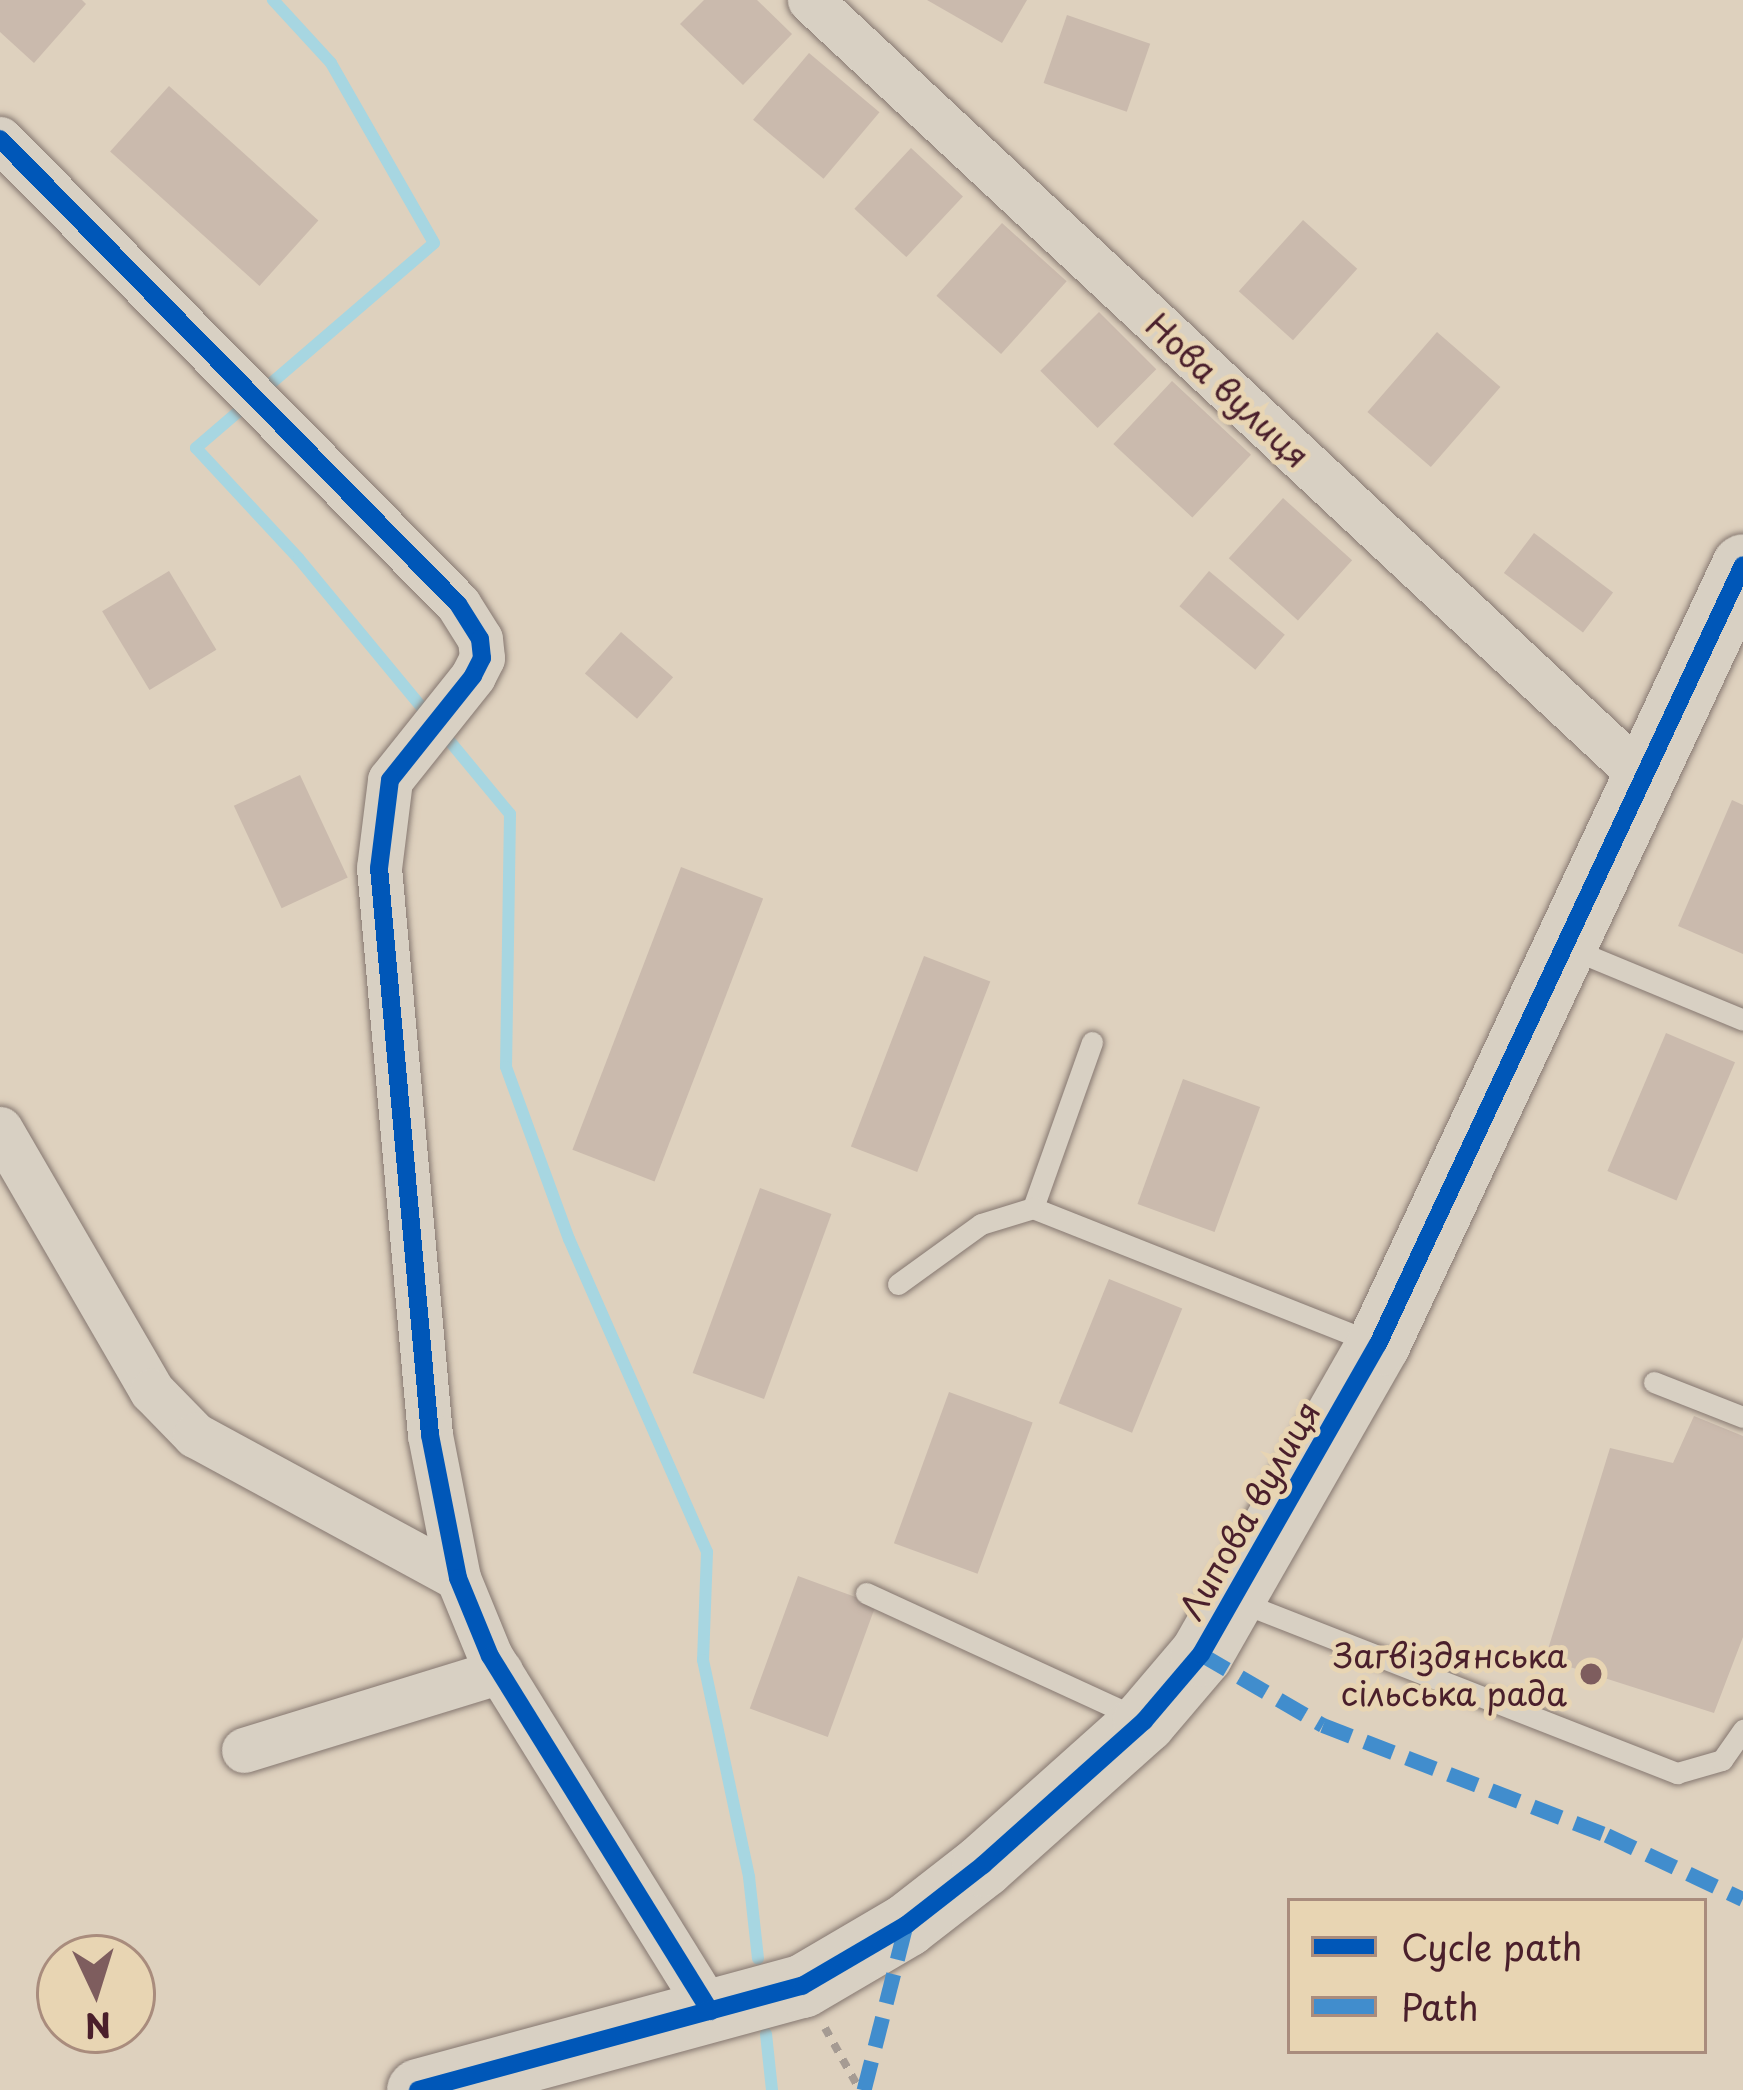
<!DOCTYPE html>
<html>
<head>
<meta charset="utf-8">
<style>
	body { margin:0 }
	#map { position:relative; width:1743px; height:2090px; overflow:hidden; background:#ded1be; font-family:"Playpen Sans",sans-serif }
	div>[style] { position:absolute }
	[style*='--x'] { left:calc(var(--x)*1px); top:calc(var(--y)*1px); width:calc(var(--w)*1px); rotate:calc(var(--a)*1deg) }
	.stream>* { height:12px; margin:-6px; padding:0 6px; transform-origin:6px; border-radius:6px; background:#a7d6e1 }
	.building>* { inset:0; background:#cabaad; transform-origin:0 0 }
	.path>* { height:8px; margin-top:-4px; transform-origin:0; background:repeating-linear-gradient(90deg,#a59b93 0 9px,transparent 0 18px) }
	.roads { filter:drop-shadow(0 0 3px #857770) drop-shadow(0 0 3px #857770) }
	.lane>* { height:21px; margin:-10.5px; padding:0 10.5px; transform-origin:10.5px; border-radius:10.5px; background:#d8d0c3 }
	.street>* { height:45px; margin:-22.5px; padding:0 22.5px; transform-origin:22.5px; border-radius:22.5px; background:#d8d0c3 }
	.secondary>* { height:63px; margin:-31.5px; padding:0 31.5px; transform-origin:31.5px; border-radius:31.5px; background:#d8d0c3 }
	.quiet>* { height:15px; margin-top:-7.5px; transform-origin:0; background:repeating-linear-gradient(90deg,#418dcd 0 30px,transparent 0 45px) }
	.cycleway>* { height:18px; margin:-9px; padding:0 9px; transform-origin:9px; border-radius:9px; background:#0057b8 }
	.dots>* { width:33px; height:33px; translate:-50% -50%; box-sizing:border-box; border:6px solid #e8d5b3; border-radius:50% }
	span { translate:-50% -50%; white-space:nowrap; text-align:center; line-height:1.15; -webkit-text-stroke:10px #e8d5b3; paint-order:stroke }
	.street-label { font-size:33px; color:#4a1f2b }
	.poi-label { font-size:33px; color:#4a1f2b }
	.right { translate:-100% -50%; text-align:right }
	.legend { position:absolute; left:1287px; top:1898px; width:420px; height:156px; box-sizing:border-box; background:#e8d5b3; border:3px solid #a98c7d; margin:0; padding:15px 21px; list-style:none; font-size:36px; color:#4a1f2b }
	.legend li { display:flex; align-items:center; gap:24px; height:60px }
	.legend b { width:60px; border:3px solid #a98c7d }
	.north { position:absolute; left:36px; top:1934px; width:120px; height:120px; box-sizing:border-box; background:#e8d5b3; border:3px solid #a98c7d; border-radius:50%; rotate:176deg; font-size:33px; font-weight:700; line-height:48px; text-align:center; color:#4a1f2b }
	.north::after { content:''; display:block; margin:auto; width:42px; height:54px; background:#7e5d5e; clip-path:polygon(50% 0,100% 100%,50% 72%,0 100%) }
</style>
</head>
<body>
<div id="map">
	<div class="stream">
		<div style="--x:261;--y:392;--w:228;--a:-40.7"></div>
		<div style="--x:434;--y:243;--w:207;--a:-119.8"></div>
		<div style="--x:331;--y:63;--w:86;--a:-132.6"></div>
		<div style="--x:246;--y:405;--w:66;--a:139.3"></div>
		<div style="--x:196;--y:448;--w:151;--a:47.1"></div>
		<div style="--x:299;--y:559;--w:331;--a:50.4"></div>
		<div style="--x:510;--y:814;--w:253;--a:90.9"></div>
		<div style="--x:506;--y:1067;--w:183;--a:69.9"></div>
		<div style="--x:569;--y:1239;--w:342;--a:66.2"></div>
		<div style="--x:707;--y:1552;--w:108;--a:92.1"></div>
		<div style="--x:703;--y:1660;--w:222;--a:78"></div>
		<div style="--x:749;--y:1877;--w:82;--a:83.7"></div>
		<div style="--x:766;--y:2034;--w:56;--a:83.9"></div>
	</div>
	<div class="building">
		<div style="clip-path:polygon(0 0,82px 0,86px 4px,34px 63px,0 32px)"></div>
		<div style="clip-path:polygon(704px 0,757px 0,792px 34px,743px 85px,680px 24px)"></div>
		<div style="clip-path:polygon(927px 0,1027px 0,1002px 43px)"></div>
		<div style="left:1067px;top:15px;width:88px;height:72px;rotate:19deg"></div>
		<div style="left:809px;top:53px;width:92px;height:87px;rotate:40deg"></div>
		<div style="left:169px;top:86px;width:201px;height:88px;rotate:42deg"></div>
		<div style="left:911px;top:148px;width:71px;height:83px;rotate:43deg"></div>
		<div style="left:1303px;top:220px;width:73px;height:96px;rotate:42deg"></div>
		<div style="left:1002px;top:223px;width:87px;height:98px;rotate:42deg"></div>
		<div style="left:1099px;top:312px;width:81px;height:83px;rotate:45deg"></div>
		<div style="left:1437px;top:332px;width:84px;height:106px;rotate:41deg"></div>
		<div style="left:1172px;top:381px;width:108px;height:86px;rotate:43deg"></div>
		<div style="left:1283px;top:498px;width:93px;height:81px;rotate:42deg"></div>
		<div style="left:1534px;top:533px;width:99px;height:50px;rotate:37deg"></div>
		<div style="left:169px;top:571px;width:92px;height:78px;rotate:59deg"></div>
		<div style="left:1209px;top:571px;width:99px;height:46px;rotate:40deg"></div>
		<div style="left:621px;top:632px;width:69px;height:55px;rotate:41deg"></div>
		<div style="left:300px;top:775px;width:113px;height:73px;rotate:65deg"></div>
		<div style="clip-path:polygon(1732px 800px,1743px 805px,1743px 954px,1678px 926px)"></div>
		<div style="left:681px;top:867px;width:88px;height:303px;rotate:21deg"></div>
		<div style="left:924px;top:956px;width:71px;height:204px;rotate:21deg"></div>
		<div style="left:1666px;top:1033px;width:75px;height:150px;rotate:23deg"></div>
		<div style="left:1183px;top:1079px;width:82px;height:133px;rotate:20deg"></div>
		<div style="left:760px;top:1188px;width:76px;height:197px;rotate:20deg"></div>
		<div style="left:1109px;top:1279px;width:79px;height:134px;rotate:22deg"></div>
		<div style="left:949px;top:1392px;width:89px;height:161px;rotate:20deg"></div>
		<div style="clip-path:polygon(1694px 1416px,1743px 1436px,1743px 1637px,1714px 1713px,1545px 1659px,1610px 1448px,1673px 1463px)"></div>
		<div style="left:798px;top:1576px;width:83px;height:141px;rotate:20deg"></div>
	</div>
	<div class="path">
		<div style="--x:825;--y:2028;--w:71;--a:60.6"></div>
	</div>
	<div class="roads">
		<div class="lane">
			<div style="--x:1572;--y:949;--w:185;--a:22.5"></div>
			<div style="--x:1092;--y:1042;--w:176;--a:109.6"></div>
			<div style="--x:1033;--y:1208;--w:365;--a:21.6"></div>
			<div style="--x:898;--y:1284;--w:102;--a:-35.9"></div>
			<div style="--x:981;--y:1224;--w:54;--a:-17.1"></div>
			<div style="--x:1654;--y:1382;--w:96;--a:21.5"></div>
			<div style="--x:866;--y:1593;--w:299;--a:24.7"></div>
			<div style="--x:1235;--y:1600;--w:475;--a:21.4"></div>
			<div style="--x:1677;--y:1773;--w:47;--a:-16.1"></div>
			<div style="--x:1722;--y:1760;--w:37;--a:-55"></div>
		</div>
		<div class="street">
			<div style="--x:810;--y:0;--w:1143;--a:43.02"></div>
			<div style="--x:0;--y:139;--w:653;--a:45.43"></div>
			<div style="--x:458;--y:604;--w:41;--a:57.8"></div>
			<div style="--x:480;--y:639;--w:19;--a:84"></div>
			<div style="--x:482;--y:658;--w:20;--a:117"></div>
			<div style="--x:473;--y:676;--w:133;--a:128.6"></div>
			<div style="--x:390;--y:780;--w:89;--a:97.1"></div>
			<div style="--x:379;--y:868;--w:569;--a:84.86"></div>
			<div style="--x:430;--y:1435;--w:146;--a:78.9"></div>
			<div style="--x:458;--y:1578;--w:84;--a:67.7"></div>
			<div style="--x:490;--y:1656;--w:418;--a:58.2"></div>
			<div style="--x:0;--y:1129;--w:303;--a:59.9"></div>
			<div style="--x:152;--y:1391;--w:62;--a:45.7"></div>
			<div style="--x:195;--y:1435;--w:299;--a:28.5"></div>
			<div style="--x:244;--y:1750;--w:268;--a:-17.1"></div>
		</div>
		<div class="secondary">
			<div style="--x:418;--y:2090;--w:398;--a:-15.2"></div>
			<div style="--x:802;--y:1986;--w:121;--a:-30.4"></div>
			<div style="--x:906;--y:1925;--w:98;--a:-37.9"></div>
			<div style="--x:983;--y:1865;--w:216;--a:-41.8"></div>
			<div style="--x:1144;--y:1721;--w:88;--a:-49.6"></div>
			<div style="--x:1201;--y:1654;--w:357;--a:-60.3"></div>
			<div style="--x:1378;--y:1344;--w:860;--a:-64.89"></div>
		</div>
	</div>
	<div class="quiet">
		<div style="--x:1201;--y:1654;--w:141;--a:30.2"></div>
		<div style="--x:1323;--y:1725;--w:305;--a:21.2"></div>
		<div style="--x:1607;--y:1835;--w:150;--a:25.2"></div>
		<div style="--x:864;--y:2090;--w:170;--a:-75.7"></div>
	</div>
	<div class="cycleway">
		<div style="--x:0;--y:139;--w:653;--a:45.43"></div>
		<div style="--x:458;--y:604;--w:41;--a:57.8"></div>
		<div style="--x:480;--y:639;--w:19;--a:84"></div>
		<div style="--x:482;--y:658;--w:20;--a:117"></div>
		<div style="--x:473;--y:676;--w:133;--a:128.6"></div>
		<div style="--x:390;--y:780;--w:89;--a:97.1"></div>
		<div style="--x:379;--y:868;--w:569;--a:84.86"></div>
		<div style="--x:430;--y:1435;--w:146;--a:78.9"></div>
		<div style="--x:458;--y:1578;--w:84;--a:67.7"></div>
		<div style="--x:490;--y:1656;--w:418;--a:58.2"></div>
		<div style="--x:418;--y:2090;--w:398;--a:-15.2"></div>
		<div style="--x:802;--y:1986;--w:121;--a:-30.4"></div>
		<div style="--x:906;--y:1925;--w:98;--a:-37.9"></div>
		<div style="--x:983;--y:1865;--w:216;--a:-41.8"></div>
		<div style="--x:1144;--y:1721;--w:88;--a:-49.6"></div>
		<div style="--x:1201;--y:1654;--w:357;--a:-60.3"></div>
		<div style="--x:1378;--y:1344;--w:860;--a:-64.89"></div>
	</div>
	<div class="dots">
		<div style="left:1591px;top:1674px;background:#7e5d5e"></div>
	</div>
	<div class="street-label">
		<span style="left:1228px;top:390px;rotate:43deg">Нова вулиця</span>
		<span style="left:1249px;top:1510px;rotate:-60deg">Липова вулиця</span>
	</div>
	<div class="poi-label">
		<span class="right" style="left:1567px;top:1674px">Загвіздянська<br>сільська рада</span>
	</div>
	<ul class="legend">
	<li><b style="height:15px;background:#0057b8"></b>Cycle path</li>
	<li><b style="height:15px;background:#418dcd"></b>Path</li>
	</ul>
	<div class="north">N</div>
</div>
</body>
</html>
